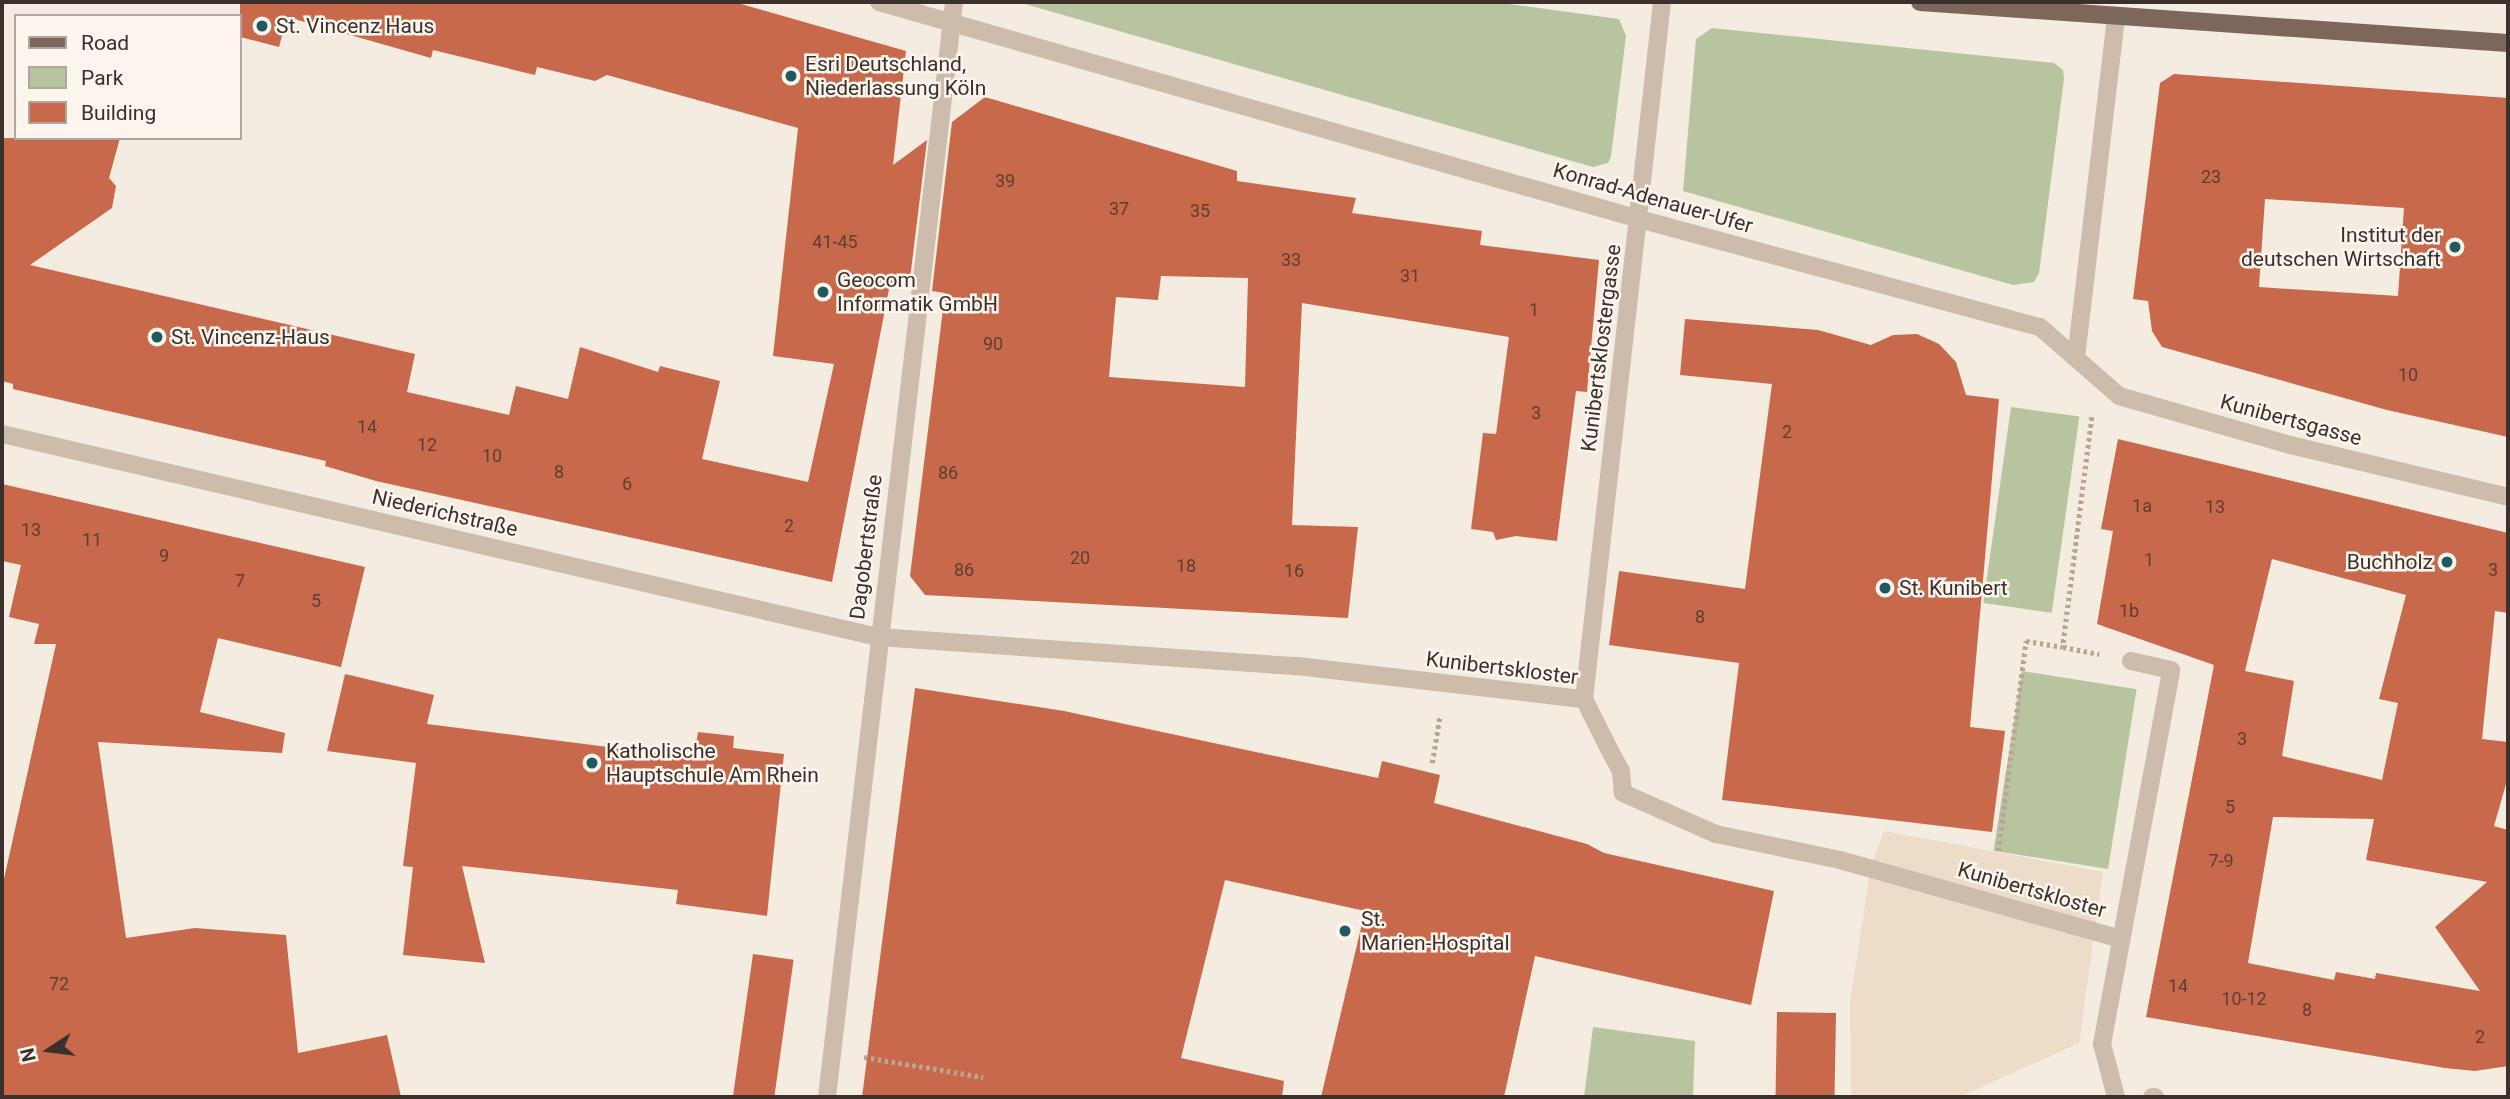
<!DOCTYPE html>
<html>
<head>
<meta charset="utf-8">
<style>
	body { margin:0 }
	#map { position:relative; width:2510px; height:1099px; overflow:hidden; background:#f4ebe1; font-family:Roboto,sans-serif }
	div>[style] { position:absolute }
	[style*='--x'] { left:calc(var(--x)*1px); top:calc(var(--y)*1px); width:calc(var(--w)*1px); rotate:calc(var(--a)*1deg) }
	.green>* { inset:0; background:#b8c4a0; transform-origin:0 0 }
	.plaza>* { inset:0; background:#ecdcc8 }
	.building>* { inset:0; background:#c8694b; transform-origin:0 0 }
	.path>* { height:4.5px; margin-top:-2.25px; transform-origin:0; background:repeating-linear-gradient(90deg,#b9a596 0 3.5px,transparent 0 7px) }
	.lane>* { height:18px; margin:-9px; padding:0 9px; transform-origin:9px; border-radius:9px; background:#cdbbac }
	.street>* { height:18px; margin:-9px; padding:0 9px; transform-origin:9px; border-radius:9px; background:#cdbbac }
	.primary>* { height:18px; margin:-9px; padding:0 9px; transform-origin:9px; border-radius:9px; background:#7d675c }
	.dots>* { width:19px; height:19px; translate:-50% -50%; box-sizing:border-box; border:4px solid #fbf5ee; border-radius:50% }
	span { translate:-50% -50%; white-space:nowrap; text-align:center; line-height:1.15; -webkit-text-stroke:5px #fbf5ee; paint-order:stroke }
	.number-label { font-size:18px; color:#5e3e33 }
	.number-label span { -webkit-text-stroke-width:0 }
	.poi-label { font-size:21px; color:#3b302b }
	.left { translate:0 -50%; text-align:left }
	.right { translate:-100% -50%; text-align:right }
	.street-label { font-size:21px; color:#3b302b }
	.frame { position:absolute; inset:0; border:4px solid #3b302b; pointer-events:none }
	.legend { position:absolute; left:14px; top:14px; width:228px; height:126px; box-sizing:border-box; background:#fbf5ee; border:2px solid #aea6a0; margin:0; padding:9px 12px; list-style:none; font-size:21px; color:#3b302b }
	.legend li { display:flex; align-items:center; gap:14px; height:35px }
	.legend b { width:35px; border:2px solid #aea6a0 }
	.north { position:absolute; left:14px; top:1015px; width:70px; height:70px; -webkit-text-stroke:5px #fbf5ee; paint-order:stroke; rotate:257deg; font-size:19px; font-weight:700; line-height:28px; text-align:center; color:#3b302b }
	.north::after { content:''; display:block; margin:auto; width:24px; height:32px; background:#3b302b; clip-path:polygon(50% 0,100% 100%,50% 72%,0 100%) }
</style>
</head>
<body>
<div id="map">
	<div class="green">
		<div style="clip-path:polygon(1018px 2px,1494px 2px,1619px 19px,1626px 36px,1611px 156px,1608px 163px,1593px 167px)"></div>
		<div style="clip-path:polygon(1712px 28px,2054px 63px,2063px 70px,2064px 79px,2039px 273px,2034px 282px,2013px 285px,1683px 191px,1696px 39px)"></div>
		<div style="left:2011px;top:407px;width:69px;height:198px;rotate:8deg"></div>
		<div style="left:2022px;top:671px;width:116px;height:182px;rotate:9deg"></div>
		<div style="clip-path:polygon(1593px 1027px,1695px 1041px,1693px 1097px,1584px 1097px)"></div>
	</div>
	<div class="plaza">
		<div style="clip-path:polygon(1884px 831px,2103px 872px,2079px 1043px,1959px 1097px,1851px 1097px,1850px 1002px,1871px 866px)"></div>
	</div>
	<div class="building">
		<div style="clip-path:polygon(240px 2px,734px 2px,906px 51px,893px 165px,927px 140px,909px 287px,890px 284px,832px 582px,376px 481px,325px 466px,326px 461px,13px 389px,13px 384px,2px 381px,2px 138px,120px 138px,109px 178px,116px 186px,112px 208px,30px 265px,415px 354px,407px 392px,509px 415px,516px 386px,568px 399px,580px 347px,658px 372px,660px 366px,720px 381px,702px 459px,808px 482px,834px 364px,773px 356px,798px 128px,607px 75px,595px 81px,537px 67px,535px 75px,433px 50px,431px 58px,287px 17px,279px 47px,240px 37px)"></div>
		<div style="clip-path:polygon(evenodd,2174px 74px,2508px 98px,2508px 437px,2387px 410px,2162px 347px,2152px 331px,2148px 301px,2133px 299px,2160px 83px,2174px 74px,2265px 199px,2404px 208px,2398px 296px,2259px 287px,2265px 199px)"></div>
		<div style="clip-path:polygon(evenodd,985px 97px,1237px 171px,1237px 181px,1356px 198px,1352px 213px,1482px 231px,1480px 245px,1599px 260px,1587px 392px,1576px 391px,1557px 541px,1516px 536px,1496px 540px,1493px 532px,1471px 529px,1483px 433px,1496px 434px,1509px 337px,1302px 303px,1292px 525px,1358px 527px,1348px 618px,925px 595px,910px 576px,945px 293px,932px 291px,952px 122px,985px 97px,1161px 276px,1248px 278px,1245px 387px,1109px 377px,1116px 297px,1158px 300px,1161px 276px)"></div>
		<div style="clip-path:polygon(1685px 319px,1818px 330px,1871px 345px,1893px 335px,1917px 334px,1939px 344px,1956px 362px,1966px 395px,1999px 399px,1970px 727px,2005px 731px,1992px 832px,1722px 800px,1739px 663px,1609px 645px,1619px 571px,1745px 589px,1772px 384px,1680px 375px)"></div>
		<div style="clip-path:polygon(evenodd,2118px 439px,2508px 533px,2508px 613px,2495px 611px,2482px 739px,2508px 742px,2508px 777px,2494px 826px,2508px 830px,2508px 1066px,2475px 1071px,2445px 1068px,2146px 1017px,2214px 665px,2097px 624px,2113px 531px,2101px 529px,2118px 439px,2272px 559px,2406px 595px,2379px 699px,2398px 703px,2382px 780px,2282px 756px,2294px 681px,2245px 671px,2272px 559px,2118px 439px,2273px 817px,2374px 819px,2366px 860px,2487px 882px,2435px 927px,2480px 991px,2376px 973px,2375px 979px,2336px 972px,2334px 980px,2248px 963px,2273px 817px)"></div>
		<div style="clip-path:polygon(2px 484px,365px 567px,341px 667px,218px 638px,200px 712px,285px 733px,282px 753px,98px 742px,126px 938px,195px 928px,286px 935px,298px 1053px,387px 1035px,401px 1097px,2px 1097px,2px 888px,56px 644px,34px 644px,39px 624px,9px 617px,21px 565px,2px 561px)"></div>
		<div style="clip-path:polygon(345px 674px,434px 695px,427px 724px,694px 758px,698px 732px,734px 736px,733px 748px,784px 754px,767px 916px,676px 904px,678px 890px,462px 866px,485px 963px,403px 955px,413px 867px,403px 866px,416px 763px,327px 751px)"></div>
		<div style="clip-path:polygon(915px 688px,1064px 711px,1378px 778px,1382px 761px,1440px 775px,1434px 803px,1587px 844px,1604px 853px,1774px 891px,1751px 1005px,1535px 956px,1504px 1097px,1321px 1097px,1365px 911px,1225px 880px,1181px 1058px,1284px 1081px,1282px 1097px,862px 1097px)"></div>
		<div style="left:753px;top:954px;width:41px;height:144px;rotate:8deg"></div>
		<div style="left:1777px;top:1012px;width:59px;height:85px;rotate:1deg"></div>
	</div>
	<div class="path">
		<div style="--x:2092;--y:417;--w:232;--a:97.2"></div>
		<div style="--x:2063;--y:647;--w:37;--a:11"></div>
		<div style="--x:1432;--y:763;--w:49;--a:-80.5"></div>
		<div style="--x:1998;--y:851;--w:212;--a:-82.4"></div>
		<div style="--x:2026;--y:641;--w:37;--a:9"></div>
		<div style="--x:864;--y:1057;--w:121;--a:9.5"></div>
	</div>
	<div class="lane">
		<div style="--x:1608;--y:747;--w:27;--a:62"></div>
		<div style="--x:1621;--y:771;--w:22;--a:85"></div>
		<div style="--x:1623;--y:793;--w:102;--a:23.8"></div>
		<div style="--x:1716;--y:834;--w:127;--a:11.8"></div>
	</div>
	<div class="street">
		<div style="--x:879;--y:2;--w:790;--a:15.94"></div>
		<div style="--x:1639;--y:219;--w:415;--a:15.1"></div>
		<div style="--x:2040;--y:327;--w:105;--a:41.1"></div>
		<div style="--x:2119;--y:396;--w:174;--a:16"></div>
		<div style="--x:2286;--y:444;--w:228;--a:13.4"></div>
		<div style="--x:2076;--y:358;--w:343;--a:-83.3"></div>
		<div style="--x:2;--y:434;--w:899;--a:13.05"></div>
		<div style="--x:878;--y:637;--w:420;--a:4"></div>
		<div style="--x:1297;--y:666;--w:289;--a:6.6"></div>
		<div style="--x:1584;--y:699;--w:701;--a:-83.61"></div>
		<div style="--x:1584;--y:699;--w:54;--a:63.4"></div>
		<div style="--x:1840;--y:860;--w:292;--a:15.7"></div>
		<div style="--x:827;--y:1097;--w:1102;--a:-83.38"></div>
		<div style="--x:2116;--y:1097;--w:55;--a:-104.8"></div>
		<div style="--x:2102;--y:1044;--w:380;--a:-79.5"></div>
		<div style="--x:2171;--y:670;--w:41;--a:-167.3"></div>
		<div style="--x:2152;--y:1097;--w:3;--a:0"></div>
	</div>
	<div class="primary">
		<div style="--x:1920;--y:2;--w:589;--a:3.99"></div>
	</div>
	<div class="dots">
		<div style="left:262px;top:26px;background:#1f5a5e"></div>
		<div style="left:791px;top:76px;background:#1f5a5e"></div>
		<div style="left:2455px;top:247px;background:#1f5a5e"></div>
		<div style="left:823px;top:292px;background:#1f5a5e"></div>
		<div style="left:157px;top:337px;background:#1f5a5e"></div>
		<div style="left:2447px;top:562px;background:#1f5a5e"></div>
		<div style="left:1885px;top:588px;background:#1f5a5e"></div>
		<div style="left:592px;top:763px;background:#1f5a5e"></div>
		<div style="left:1345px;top:931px;background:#1f5a5e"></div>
	</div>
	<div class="number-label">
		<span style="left:2211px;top:177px">23</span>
		<span style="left:1005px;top:181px">39</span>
		<span style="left:1119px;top:209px">37</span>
		<span style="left:1200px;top:211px">35</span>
		<span style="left:835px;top:242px">41-45</span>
		<span style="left:1291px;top:260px">33</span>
		<span style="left:1410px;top:276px">31</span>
		<span style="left:1534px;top:310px">1</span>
		<span style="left:993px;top:344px">90</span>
		<span style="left:2408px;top:375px">10</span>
		<span style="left:1536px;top:413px">3</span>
		<span style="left:367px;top:427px">14</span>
		<span style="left:1787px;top:432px">2</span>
		<span style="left:427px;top:445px">12</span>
		<span style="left:492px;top:456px">10</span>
		<span style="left:559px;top:472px">8</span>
		<span style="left:948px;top:473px">86</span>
		<span style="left:627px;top:484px">6</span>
		<span style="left:2142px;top:506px">1a</span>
		<span style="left:2215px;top:507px">13</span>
		<span style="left:789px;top:526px">2</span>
		<span style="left:31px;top:530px">13</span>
		<span style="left:92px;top:540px">11</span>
		<span style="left:164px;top:556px">9</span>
		<span style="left:1080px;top:558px">20</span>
		<span style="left:2149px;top:560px">1</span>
		<span style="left:1186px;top:566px">18</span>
		<span style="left:964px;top:570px">86</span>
		<span style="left:2493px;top:570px">3</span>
		<span style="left:1294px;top:571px">16</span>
		<span style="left:240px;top:581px">7</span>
		<span style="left:316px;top:601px">5</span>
		<span style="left:2129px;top:611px">1b</span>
		<span style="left:1700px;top:617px">8</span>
		<span style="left:2242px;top:739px">3</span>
		<span style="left:2230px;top:807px">5</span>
		<span style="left:2221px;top:861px">7-9</span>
		<span style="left:59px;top:984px">72</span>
		<span style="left:2178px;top:986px">14</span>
		<span style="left:2244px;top:999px">10-12</span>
		<span style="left:2307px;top:1010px">8</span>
		<span style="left:2480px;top:1037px">2</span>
	</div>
	<div class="poi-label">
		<span class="left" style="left:276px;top:26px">St. Vincenz Haus</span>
		<span class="left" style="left:805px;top:76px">Esri Deutschland,<br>Niederlassung Köln</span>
		<span class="right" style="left:2441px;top:247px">Institut der<br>deutschen Wirtschaft</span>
		<span class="left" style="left:837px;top:292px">Geocom<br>Informatik GmbH</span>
		<span class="left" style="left:171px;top:337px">St. Vincenz-Haus</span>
		<span class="right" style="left:2433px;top:562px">Buchholz</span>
		<span class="left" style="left:1899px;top:588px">St. Kunibert</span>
		<span class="left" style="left:606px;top:763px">Katholische<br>Hauptschule Am Rhein</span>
		<span class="left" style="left:1361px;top:931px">St.<br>Marien-Hospital</span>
	</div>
	<div class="street-label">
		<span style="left:1653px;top:198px;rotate:16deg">Konrad-Adenauer-Ufer</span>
		<span style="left:1601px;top:348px;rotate:-83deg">Kunibertsklostergasse</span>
		<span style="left:2291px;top:420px;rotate:15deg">Kunibertsgasse</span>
		<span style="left:445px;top:513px;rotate:13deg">Niederichstraße</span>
		<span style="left:866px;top:547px;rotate:-83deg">Dagobertstraße</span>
		<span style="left:1502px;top:668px;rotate:7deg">Kunibertskloster</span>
		<span style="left:2032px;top:890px;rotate:16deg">Kunibertskloster</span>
	</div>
	<div class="frame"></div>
	<ul class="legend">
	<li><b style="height:9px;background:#7d675c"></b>Road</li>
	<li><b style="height:19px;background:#b8c4a0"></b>Park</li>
	<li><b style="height:19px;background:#c8694b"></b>Building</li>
	</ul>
	<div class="north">N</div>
</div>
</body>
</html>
